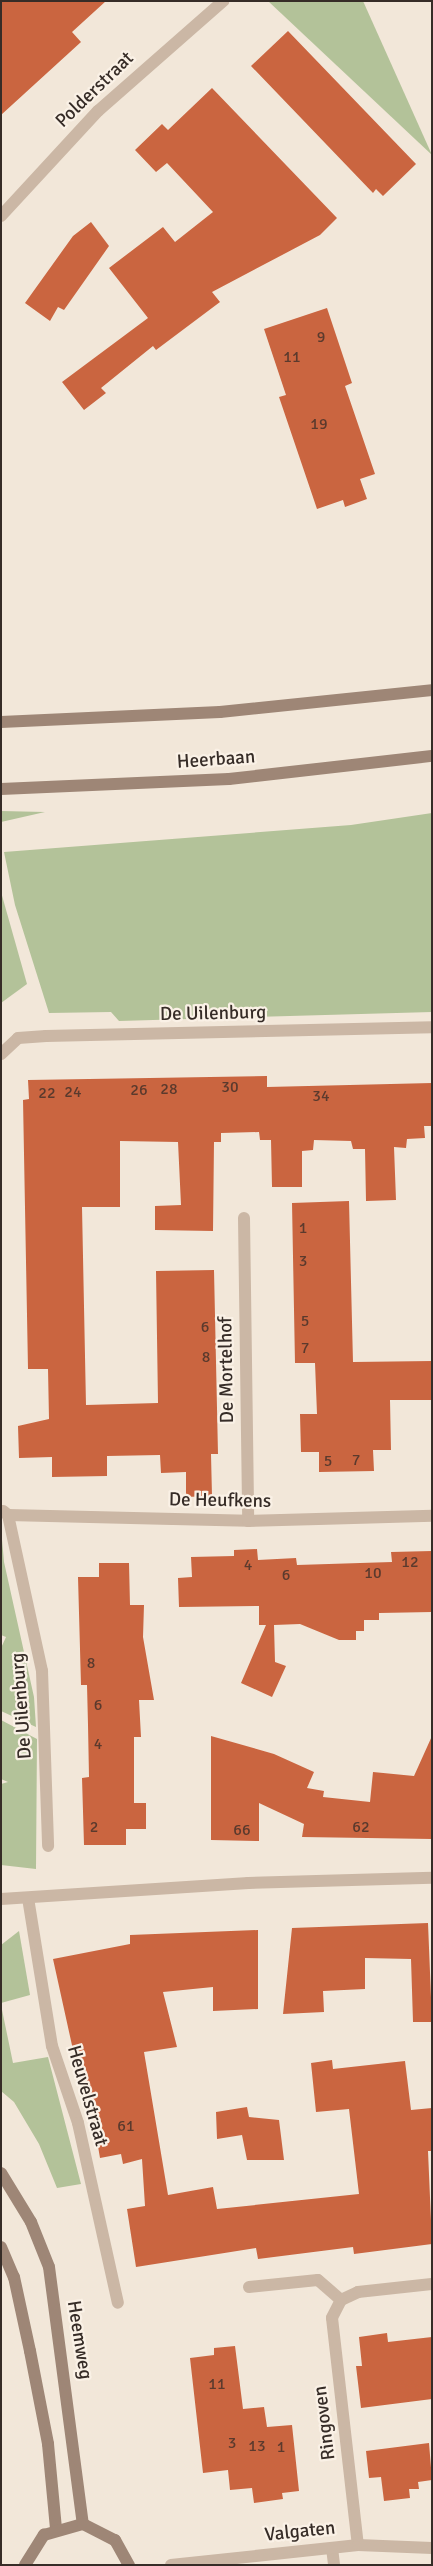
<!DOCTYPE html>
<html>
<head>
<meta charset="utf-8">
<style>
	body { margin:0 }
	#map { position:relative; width:433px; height:2566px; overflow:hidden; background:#f2e7d9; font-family:Signika,sans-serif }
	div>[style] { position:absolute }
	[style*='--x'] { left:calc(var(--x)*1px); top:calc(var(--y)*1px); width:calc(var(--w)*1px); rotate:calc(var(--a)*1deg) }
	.green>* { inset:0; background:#b3c299 }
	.building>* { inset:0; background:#ca6540 }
	.minor>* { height:12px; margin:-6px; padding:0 6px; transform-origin:6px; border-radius:6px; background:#cbb7a5 }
	.tertiary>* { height:12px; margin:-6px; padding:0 6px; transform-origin:6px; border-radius:6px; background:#cbb7a5 }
	.secondary>* { height:12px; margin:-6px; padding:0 6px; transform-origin:6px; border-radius:6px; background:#9e8676 }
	span { translate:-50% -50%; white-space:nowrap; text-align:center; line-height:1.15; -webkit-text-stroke:4.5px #faf1e6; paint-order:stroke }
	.number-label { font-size:16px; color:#5b3a2d }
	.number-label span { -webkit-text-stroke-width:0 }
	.street-label { font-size:19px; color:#362c27 }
	.frame { position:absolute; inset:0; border:2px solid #362c27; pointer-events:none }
</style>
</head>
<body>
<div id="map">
	<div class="green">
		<div style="clip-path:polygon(268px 1px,363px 1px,432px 155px)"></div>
		<div style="clip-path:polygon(1px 811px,45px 812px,1px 822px)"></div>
		<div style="clip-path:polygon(432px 813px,432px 1012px,119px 1021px,111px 1012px,49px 1013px,15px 905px,4px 852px,351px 825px)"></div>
		<div style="clip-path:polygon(1px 892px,27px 984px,1px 1003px)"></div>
		<div style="clip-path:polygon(1px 1528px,4px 1562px,34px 1697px,36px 1727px,1px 1711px,1px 1648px,6px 1637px,1px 1635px)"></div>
		<div style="clip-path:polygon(1px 1720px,37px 1739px,36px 1869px,1px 1865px,1px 1784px,8px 1782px,1px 1779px)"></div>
		<div style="clip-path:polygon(19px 1931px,30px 1995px,1px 2003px,1px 1945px)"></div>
		<div style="clip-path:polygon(1px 2005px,13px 2063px,48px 2057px,81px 2184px,57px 2188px,39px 2144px,14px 2102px,1px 2091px)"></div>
	</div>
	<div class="building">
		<div style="clip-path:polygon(1px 1px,106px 1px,72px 32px,81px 42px,1px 115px)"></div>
		<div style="clip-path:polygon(288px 31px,416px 164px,383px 196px,376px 189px,373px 193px,251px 66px)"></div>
		<div style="clip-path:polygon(212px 88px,337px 218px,320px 235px,212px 292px,220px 302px,156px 350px,153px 346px,101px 388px,106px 393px,84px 410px,62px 382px,148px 318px,109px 268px,163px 227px,175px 242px,213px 212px,167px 163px,156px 172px,135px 150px,162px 124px,168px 130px)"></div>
		<div style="clip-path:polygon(91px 222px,109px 246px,64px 310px,58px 307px,50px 321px,25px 303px,73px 236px)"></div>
		<div style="clip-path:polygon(327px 308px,352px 383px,345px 386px,375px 474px,360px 479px,367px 499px,345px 507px,343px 500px,317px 509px,279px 397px,286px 395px,264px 329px)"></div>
		<div style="clip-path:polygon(267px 1076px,267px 1087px,432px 1083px,432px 1126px,424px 1126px,425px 1138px,407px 1139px,406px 1148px,394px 1147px,396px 1200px,366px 1201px,365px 1149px,353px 1149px,351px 1141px,314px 1140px,313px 1150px,302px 1151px,302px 1187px,272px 1187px,271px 1140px,260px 1140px,259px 1132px,221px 1133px,221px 1142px,214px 1142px,213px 1231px,155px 1230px,155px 1206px,181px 1205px,178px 1142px,120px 1141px,120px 1207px,82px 1207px,86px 1405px,158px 1403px,156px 1271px,214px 1270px,218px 1454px,211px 1454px,212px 1496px,186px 1497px,186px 1472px,161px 1473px,160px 1455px,107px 1456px,107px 1476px,52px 1477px,52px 1457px,19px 1458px,18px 1426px,49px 1419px,48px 1369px,28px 1369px,23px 1100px,29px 1099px,28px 1080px)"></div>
		<div style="clip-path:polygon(349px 1201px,353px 1362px,432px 1361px,432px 1400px,390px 1400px,391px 1450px,373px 1450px,374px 1471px,319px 1472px,319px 1452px,301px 1452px,300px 1414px,317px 1414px,315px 1363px,295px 1363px,292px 1203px)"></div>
		<div style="clip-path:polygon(257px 1549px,258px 1560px,296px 1558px,297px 1565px,392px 1562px,391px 1552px,432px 1551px,432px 1612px,379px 1613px,379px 1620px,364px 1620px,364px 1631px,356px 1631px,356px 1640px,339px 1640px,300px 1624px,274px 1625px,275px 1662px,286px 1666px,272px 1697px,241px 1683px,266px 1625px,259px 1625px,259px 1606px,179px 1607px,178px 1578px,192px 1577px,191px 1557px,234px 1556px,234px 1550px)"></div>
		<div style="clip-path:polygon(99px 1563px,129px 1563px,130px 1605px,144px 1605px,143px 1637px,154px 1700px,139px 1700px,141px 1737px,134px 1737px,134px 1803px,146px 1803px,146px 1829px,126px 1829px,126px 1845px,84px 1845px,82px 1778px,89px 1777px,88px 1725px,87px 1685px,81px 1685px,78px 1577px,99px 1577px)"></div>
		<div style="clip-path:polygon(211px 1736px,274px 1754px,314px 1772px,307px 1788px,324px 1791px,323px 1797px,370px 1802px,373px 1772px,414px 1776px,432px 1736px,432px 1839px,302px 1837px,304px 1824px,259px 1803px,259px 1841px,211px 1840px)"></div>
		<div style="clip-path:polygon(428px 1923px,432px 2022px,413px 2022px,411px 1959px,365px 1958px,365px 1989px,323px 1991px,324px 2012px,283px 2014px,292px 1928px)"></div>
		<div style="clip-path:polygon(258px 1930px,258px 2009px,213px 2011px,213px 1987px,163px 1992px,177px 2047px,144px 2052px,168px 2195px,213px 2187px,217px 2209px,359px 2194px,349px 2109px,316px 2112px,311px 2063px,332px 2060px,333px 2069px,405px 2061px,411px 2110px,432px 2108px,432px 2151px,428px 2151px,432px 2244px,354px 2254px,353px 2247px,258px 2259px,256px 2248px,136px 2267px,127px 2209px,145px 2206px,142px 2159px,123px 2164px,121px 2154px,100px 2158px,88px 2088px,83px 2090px,77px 2068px,53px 1959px,130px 1944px,130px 1935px)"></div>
		<div style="clip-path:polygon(247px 2107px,249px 2117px,279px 2120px,284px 2160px,247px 2160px,242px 2135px,217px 2139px,216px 2112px)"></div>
		<div style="clip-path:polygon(387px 2333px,388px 2342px,432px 2337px,432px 2399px,361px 2408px,356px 2366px,362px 2366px,359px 2337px)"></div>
		<div style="clip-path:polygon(235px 2346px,243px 2409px,264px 2407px,267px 2427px,292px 2425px,299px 2491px,282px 2493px,283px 2499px,254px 2503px,252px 2488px,230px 2490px,228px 2470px,203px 2473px,190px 2358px,214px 2355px,214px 2348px)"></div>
		<div style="clip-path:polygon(429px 2443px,432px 2480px,418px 2482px,419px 2489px,409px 2489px,410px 2498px,384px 2501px,381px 2477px,369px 2478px,366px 2451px)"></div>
	</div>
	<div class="minor">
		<div style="--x:1;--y:216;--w:143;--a:-47.3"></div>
		<div style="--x:98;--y:111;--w:167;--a:-41.3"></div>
		<div style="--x:1;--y:1054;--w:23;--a:-43"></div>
		<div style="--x:18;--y:1038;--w:28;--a:-4"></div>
		<div style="--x:46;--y:1036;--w:386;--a:-1.3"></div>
		<div style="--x:244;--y:1218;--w:303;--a:89.2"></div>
		<div style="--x:3;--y:1511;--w:6;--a:39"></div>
		<div style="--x:8;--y:1515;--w:160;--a:77.7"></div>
		<div style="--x:42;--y:1671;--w:175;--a:88"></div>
		<div style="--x:8;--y:1515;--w:240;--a:1.4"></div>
		<div style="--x:248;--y:1521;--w:184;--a:-1.6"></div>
		<div style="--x:28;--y:1898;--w:150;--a:80.8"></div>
		<div style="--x:52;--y:2046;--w:81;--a:71.3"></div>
		<div style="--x:78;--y:2123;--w:184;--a:77.5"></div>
		<div style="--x:249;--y:2287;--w:69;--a:-5.8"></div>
		<div style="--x:318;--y:2280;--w:30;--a:41"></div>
		<div style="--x:341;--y:2300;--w:19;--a:-25"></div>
		<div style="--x:358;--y:2292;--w:74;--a:-6.2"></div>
		<div style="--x:341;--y:2300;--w:20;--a:117"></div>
		<div style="--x:332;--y:2318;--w:228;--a:83.5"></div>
		<div style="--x:332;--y:2548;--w:17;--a:83"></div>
		<div style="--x:171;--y:2565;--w:188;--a:-6.1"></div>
		<div style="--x:358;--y:2545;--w:74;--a:2.3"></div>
	</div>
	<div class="tertiary">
		<div style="--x:1;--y:1899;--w:248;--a:-3.7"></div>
		<div style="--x:248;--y:1883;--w:184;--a:-1.6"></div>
	</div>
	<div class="secondary">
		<div style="--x:1;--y:722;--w:219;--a:-2.6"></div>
		<div style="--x:220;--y:712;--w:213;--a:-5.9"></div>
		<div style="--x:1;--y:789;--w:228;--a:-2.5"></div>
		<div style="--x:229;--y:779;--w:204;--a:-6.5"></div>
		<div style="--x:1;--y:2173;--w:57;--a:58.5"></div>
		<div style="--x:31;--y:2222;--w:48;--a:68.2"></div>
		<div style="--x:49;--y:2267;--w:259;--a:82.5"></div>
		<div style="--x:1;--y:2247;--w:33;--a:67"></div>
		<div style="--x:14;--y:2277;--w:76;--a:77.8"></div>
		<div style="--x:30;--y:2351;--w:95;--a:79"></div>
		<div style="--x:48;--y:2444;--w:84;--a:84.6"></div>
		<div style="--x:25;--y:2565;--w:36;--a:-58"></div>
		<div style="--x:44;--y:2535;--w:41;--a:-15.8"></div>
		<div style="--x:83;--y:2524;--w:36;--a:27"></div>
		<div style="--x:115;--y:2540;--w:29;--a:61"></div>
	</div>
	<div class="number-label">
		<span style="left:321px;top:337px">9</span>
		<span style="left:292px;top:357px">11</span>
		<span style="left:319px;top:424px">19</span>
		<span style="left:230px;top:1087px">30</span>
		<span style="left:169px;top:1089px">28</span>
		<span style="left:139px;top:1090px">26</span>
		<span style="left:73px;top:1092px">24</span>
		<span style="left:47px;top:1093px">22</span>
		<span style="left:321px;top:1096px">34</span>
		<span style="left:303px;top:1228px">1</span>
		<span style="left:303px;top:1261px">3</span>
		<span style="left:305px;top:1321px">5</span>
		<span style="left:205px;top:1327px">6</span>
		<span style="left:305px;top:1348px">7</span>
		<span style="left:206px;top:1357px">8</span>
		<span style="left:356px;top:1460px">7</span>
		<span style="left:328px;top:1461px">5</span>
		<span style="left:410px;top:1562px">12</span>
		<span style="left:248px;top:1565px">4</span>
		<span style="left:373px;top:1573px">10</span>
		<span style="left:286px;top:1575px">6</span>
		<span style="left:91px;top:1663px">8</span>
		<span style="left:98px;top:1705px">6</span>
		<span style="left:98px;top:1744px">4</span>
		<span style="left:94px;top:1827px">2</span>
		<span style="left:361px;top:1827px">62</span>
		<span style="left:242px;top:1830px">66</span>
		<span style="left:126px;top:2126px">61</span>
		<span style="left:217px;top:2384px">11</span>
		<span style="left:232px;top:2443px">3</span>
		<span style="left:257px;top:2446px">13</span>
		<span style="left:281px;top:2447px">1</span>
	</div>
	<div class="street-label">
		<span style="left:95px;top:90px;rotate:-44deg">Polderstraat</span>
		<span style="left:216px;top:760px;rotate:-4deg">Heerbaan</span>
		<span style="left:213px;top:1014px;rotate:-1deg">De Uilenburg</span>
		<span style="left:227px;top:1370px;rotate:-91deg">De Mortelhof</span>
		<span style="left:220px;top:1501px;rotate:1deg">De Heufkens</span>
		<span style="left:22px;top:1706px;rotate:-94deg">De Uilenburg</span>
		<span style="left:87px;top:2096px;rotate:74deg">Heuvelstraat</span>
		<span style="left:79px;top:2340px;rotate:81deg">Heemweg</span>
		<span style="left:325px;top:2423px;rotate:-97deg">Ringoven</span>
		<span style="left:300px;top:2532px;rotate:-6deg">Valgaten</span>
	</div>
	<div class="frame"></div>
</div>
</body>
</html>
